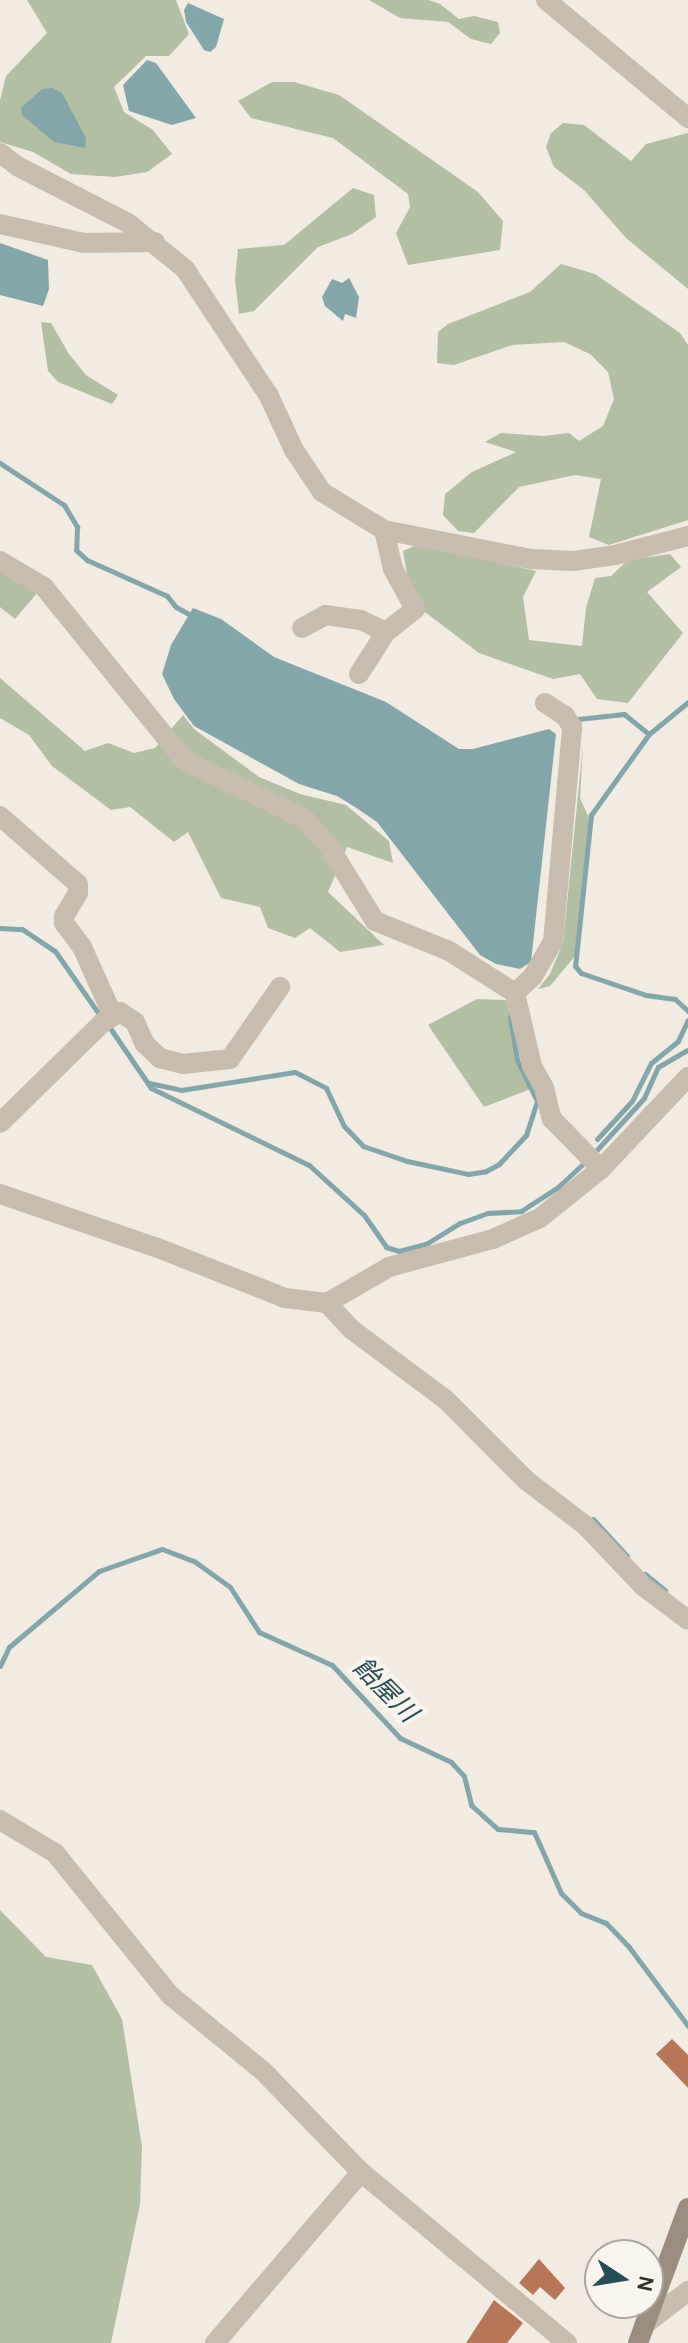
<!DOCTYPE html>
<html>
<head>
<meta charset="utf-8">
<style>
	body { margin:0 }
	#map { position:relative; width:688px; height:2343px; overflow:hidden; background:#f1ebe1; font-family:Karla,"Noto Sans JP",sans-serif }
	div>[style] { position:absolute }
	[style*='--x'] { left:calc(var(--x)*1px); top:calc(var(--y)*1px); width:calc(var(--w)*1px); rotate:calc(var(--a)*1deg) }
	.green>* { inset:0; background:#b3bfa3 }
	.water>* { inset:0; background:#83a6ab }
	.stream>* { height:5px; margin:-2.5px; padding:0 2.5px; transform-origin:2.5px; border-radius:2.5px; background:#83a6ab }
	.building>* { inset:0; background:#b87658 }
	.minor>* { height:20px; margin:-10px; padding:0 10px; transform-origin:10px; border-radius:10px; background:#c8bcae }
	.secondary>* { height:20px; margin:-10px; padding:0 10px; transform-origin:10px; border-radius:10px; background:#9b8c80 }
	span { translate:-50% -50%; white-space:nowrap; text-align:center; line-height:1.15; -webkit-text-stroke:8px #f9f4ed; paint-order:stroke }
	.water-label { font-size:26px; color:#264e54; font-style:italic }
	.north { position:absolute; left:584px; top:2239px; width:80px; height:80px; box-sizing:border-box; background:#f9f4ed; border:2px solid #aba6a0; border-radius:50%; rotate:102deg; font-size:22px; font-weight:700; line-height:32px; text-align:center; color:#37302c }
	.north::after { content:''; display:block; margin:auto; width:28px; height:36px; background:#264e54; clip-path:polygon(50% 0,100% 100%,50% 72%,0 100%) }
</style>
</head>
<body>
<div id="map">
	<div class="green">
		<div style="clip-path:polygon(27px 0,176px 0,189px 34px,169px 56px,146px 56px,114px 87px,124px 112px,153px 130px,172px 154px,147px 172px,115px 177px,71px 174px,33px 152px,0 142px,0 100px,6px 76px,47px 33px)"></div>
		<div style="clip-path:polygon(369px 0,429px 0,440px 4px,459px 19px,474px 16px,498px 22px,500px 33px,491px 44px,471px 39px,448px 22px,400px 18px)"></div>
		<div style="clip-path:polygon(272px 82px,294px 82px,339px 95px,478px 192px,503px 221px,500px 250px,408px 265px,396px 233px,410px 207px,408px 194px,333px 138px,251px 118px,238px 101px)"></div>
		<div style="clip-path:polygon(563px 123px,584px 125px,631px 161px,646px 144px,688px 133px,688px 289px,626px 238px,584px 190px,554px 167px,546px 147px,551px 133px)"></div>
		<div style="clip-path:polygon(353px 188px,374px 195px,376px 217px,352px 234px,318px 247px,254px 311px,239px 314px,235px 279px,238px 249px,284px 245px)"></div>
		<div style="clip-path:polygon(561px 264px,595px 274px,680px 333px,688px 345px,688px 520px,609px 545px,589px 537px,601px 479px,575px 475px,519px 487px,474px 533px,458px 531px,443px 515px,445px 494px,472px 472px,516px 452px,485px 442px,501px 433px,543px 436px,569px 433px,579px 441px,603px 426px,614px 399px,608px 372px,590px 354px,564px 342px,512px 345px,454px 365px,437px 363px,438px 332px,448px 324px,530px 292px)"></div>
		<div style="clip-path:polygon(41px 322px,51px 323px,69px 354px,86px 375px,118px 395px,112px 404px,58px 382px,48px 371px)"></div>
		<div style="clip-path:polygon(419px 544px,536px 571px,523px 597px,529px 640px,582px 646px,586px 608px,595px 578px,611px 576px,628px 560px,670px 554px,681px 567px,647px 592px,683px 633px,628px 703px,597px 699px,580px 674px,553px 679px,479px 653px,425px 612px,408px 580px,403px 551px)"></div>
		<div style="clip-path:polygon(0 562px,38px 592px,15px 619px,0 607px)"></div>
		<div style="clip-path:polygon(0 678px,85px 751px,108px 743px,134px 753px,155px 748px,183px 715px,194px 729px,259px 777px,300px 794px,346px 805px,389px 841px,393px 863px,347px 847px,328px 892px,384px 945px,340px 952px,310px 928px,295px 938px,268px 928px,260px 907px,221px 898px,188px 832px,174px 842px,130px 807px,111px 810px,52px 766px,29px 735px,0 718px)"></div>
		<div style="clip-path:polygon(583px 745px,580px 798px,589px 818px,575px 956px,550px 986px,538px 989px,550px 974px,563px 943px)"></div>
		<div style="clip-path:polygon(477px 999px,506px 1000px,513px 1013px,520px 1061px,536px 1087px,484px 1107px,428px 1025px)"></div>
		<div style="clip-path:polygon(0 1910px,46px 1957px,92px 1965px,122px 2019px,142px 2147px,140px 2204px,111px 2343px,0 2343px)"></div>
	</div>
	<div class="water">
		<div style="clip-path:polygon(188px 3px,224px 19px,216px 47px,210px 52px,204px 50px,186px 22px,184px 10px)"></div>
		<div style="clip-path:polygon(147px 60px,156px 63px,196px 118px,172px 125px,129px 111px,123px 85px)"></div>
		<div style="clip-path:polygon(52px 88px,62px 93px,86px 138px,85px 148px,54px 142px,22px 115px,21px 108px,42px 89px)"></div>
		<div style="clip-path:polygon(0 243px,48px 260px,49px 289px,43px 306px,0 295px)"></div>
		<div style="clip-path:polygon(349px 278px,359px 297px,356px 318px,345px 314px,343px 321px,325px 306px,322px 297px,332px 279px,342px 283px)"></div>
		<div style="clip-path:polygon(193px 608px,221px 619px,274px 657px,386px 702px,459px 749px,473px 749px,549px 729px,556px 734px,531px 962px,520px 969px,496px 964px,480px 955px,377px 822px,355px 807px,337px 796px,299px 784px,194px 726px,174px 699px,162px 674px,171px 645px)"></div>
	</div>
	<div class="stream">
		<div style="--x:0;--y:463;--w:77;--a:33.3"></div>
		<div style="--x:64;--y:505;--w:26;--a:59"></div>
		<div style="--x:77;--y:527;--w:23;--a:92"></div>
		<div style="--x:76;--y:550;--w:15;--a:42"></div>
		<div style="--x:87;--y:560;--w:88;--a:24.2"></div>
		<div style="--x:167;--y:596;--w:14;--a:51"></div>
		<div style="--x:176;--y:607;--w:21;--a:29"></div>
		<div style="--x:688;--y:702;--w:50;--a:140.6"></div>
		<div style="--x:649;--y:734;--w:100;--a:125.6"></div>
		<div style="--x:591;--y:815;--w:152;--a:96"></div>
		<div style="--x:575;--y:966;--w:9;--a:49"></div>
		<div style="--x:581;--y:973;--w:69;--a:18.7"></div>
		<div style="--x:646;--y:995;--w:29;--a:8"></div>
		<div style="--x:675;--y:999;--w:18;--a:43"></div>
		<div style="--x:578;--y:719;--w:46;--a:-6.2"></div>
		<div style="--x:624;--y:714;--w:32;--a:39"></div>
		<div style="--x:0;--y:928;--w:22;--a:3"></div>
		<div style="--x:22;--y:929;--w:40;--a:34"></div>
		<div style="--x:55;--y:951;--w:80;--a:55.1"></div>
		<div style="--x:108;--y:1025;--w:76;--a:55.7"></div>
		<div style="--x:151;--y:1088;--w:176;--a:26"></div>
		<div style="--x:309;--y:1165;--w:74;--a:42.3"></div>
		<div style="--x:364;--y:1215;--w:39;--a:55"></div>
		<div style="--x:386;--y:1247;--w:14;--a:17"></div>
		<div style="--x:399;--y:1251;--w:28;--a:-15"></div>
		<div style="--x:426;--y:1244;--w:40;--a:-32"></div>
		<div style="--x:460;--y:1223;--w:30;--a:-20"></div>
		<div style="--x:488;--y:1213;--w:33;--a:-3"></div>
		<div style="--x:521;--y:1211;--w:44;--a:-33"></div>
		<div style="--x:558;--y:1187;--w:40;--a:-43"></div>
		<div style="--x:149;--y:1083;--w:33;--a:12"></div>
		<div style="--x:181;--y:1090;--w:115;--a:-9"></div>
		<div style="--x:295;--y:1072;--w:35;--a:27"></div>
		<div style="--x:326;--y:1088;--w:42;--a:64.7"></div>
		<div style="--x:344;--y:1126;--w:28;--a:46"></div>
		<div style="--x:363;--y:1146;--w:46;--a:18.8"></div>
		<div style="--x:407;--y:1161;--w:62;--a:12"></div>
		<div style="--x:468;--y:1174;--w:18;--a:-9"></div>
		<div style="--x:486;--y:1171;--w:15;--a:-28"></div>
		<div style="--x:499;--y:1164;--w:40;--a:-47"></div>
		<div style="--x:526;--y:1135;--w:36;--a:-72"></div>
		<div style="--x:537;--y:1101;--w:46;--a:-116"></div>
		<div style="--x:517;--y:1060;--w:44;--a:-99.2"></div>
		<div style="--x:597;--y:1139;--w:52;--a:-47.4"></div>
		<div style="--x:632;--y:1101;--w:42;--a:-63.4"></div>
		<div style="--x:651;--y:1063;--w:35;--a:-39"></div>
		<div style="--x:678;--y:1041;--w:23;--a:-65"></div>
		<div style="--x:594;--y:1153;--w:74;--a:-47.7"></div>
		<div style="--x:644;--y:1098;--w:34;--a:-66"></div>
		<div style="--x:658;--y:1067;--w:34;--a:-30"></div>
		<div style="--x:593;--y:1519;--w:50;--a:47.4"></div>
		<div style="--x:645;--y:1574;--w:26;--a:39"></div>
		<div style="--x:0;--y:1666;--w:21;--a:-65"></div>
		<div style="--x:9;--y:1647;--w:118;--a:-40.2"></div>
		<div style="--x:99;--y:1571;--w:67;--a:-19.2"></div>
		<div style="--x:162;--y:1549;--w:34;--a:21"></div>
		<div style="--x:194;--y:1561;--w:44;--a:35.8"></div>
		<div style="--x:230;--y:1587;--w:54;--a:57.2"></div>
		<div style="--x:259;--y:1632;--w:80;--a:24.3"></div>
		<div style="--x:332;--y:1665;--w:100;--a:47"></div>
		<div style="--x:400;--y:1738;--w:56;--a:25.2"></div>
		<div style="--x:451;--y:1762;--w:19;--a:47"></div>
		<div style="--x:464;--y:1776;--w:30;--a:76"></div>
		<div style="--x:471;--y:1805;--w:36;--a:42"></div>
		<div style="--x:498;--y:1829;--w:36;--a:5"></div>
		<div style="--x:534;--y:1832;--w:67;--a:66.1"></div>
		<div style="--x:561;--y:1893;--w:28;--a:45"></div>
		<div style="--x:581;--y:1913;--w:27;--a:22"></div>
		<div style="--x:606;--y:1923;--w:33;--a:46"></div>
		<div style="--x:629;--y:1947;--w:99;--a:53.2"></div>
	</div>
	<div class="building">
		<div style="clip-path:polygon(672px 2039px,688px 2055px,688px 2088px,656px 2054px)"></div>
		<div style="clip-path:polygon(539px 2259px,565px 2288px,555px 2300px,540px 2287px,533px 2295px,519px 2283px)"></div>
		<div style="clip-path:polygon(494px 2300px,523px 2323px,507px 2343px,466px 2343px)"></div>
	</div>
	<div class="minor">
		<div style="--x:546;--y:0;--w:185;--a:39.7"></div>
		<div style="--x:0;--y:153;--w:21;--a:37"></div>
		<div style="--x:17;--y:166;--w:125;--a:27.2"></div>
		<div style="--x:128;--y:223;--w:73;--a:38.9"></div>
		<div style="--x:185;--y:269;--w:152;--a:56.5"></div>
		<div style="--x:269;--y:396;--w:60;--a:65.2"></div>
		<div style="--x:294;--y:450;--w:50;--a:56.3"></div>
		<div style="--x:322;--y:492;--w:73;--a:31.5"></div>
		<div style="--x:384;--y:530;--w:150;--a:11.2"></div>
		<div style="--x:531;--y:559;--w:42;--a:2.7"></div>
		<div style="--x:573;--y:561;--w:42;--a:-8.1"></div>
		<div style="--x:615;--y:555;--w:75;--a:-14.6"></div>
		<div style="--x:0;--y:224;--w:86;--a:12.7"></div>
		<div style="--x:84;--y:243;--w:71;--a:-0.8"></div>
		<div style="--x:0;--y:561;--w:51;--a:30.6"></div>
		<div style="--x:44;--y:587;--w:223;--a:51"></div>
		<div style="--x:184;--y:760;--w:135;--a:26"></div>
		<div style="--x:305;--y:819;--w:35;--a:49"></div>
		<div style="--x:328;--y:845;--w:89;--a:58.3"></div>
		<div style="--x:375;--y:921;--w:80;--a:22.1"></div>
		<div style="--x:449;--y:951;--w:78;--a:32.5"></div>
		<div style="--x:515;--y:993;--w:75;--a:76.9"></div>
		<div style="--x:532;--y:1066;--w:25;--a:61"></div>
		<div style="--x:544;--y:1088;--w:32;--a:76"></div>
		<div style="--x:552;--y:1119;--w:70;--a:45.6"></div>
		<div style="--x:302;--y:628;--w:26;--a:-29"></div>
		<div style="--x:325;--y:615;--w:36;--a:8"></div>
		<div style="--x:361;--y:620;--w:28;--a:26"></div>
		<div style="--x:359;--y:674;--w:50;--a:-57.3"></div>
		<div style="--x:386;--y:632;--w:37;--a:-38"></div>
		<div style="--x:415;--y:609;--w:46;--a:-118.8"></div>
		<div style="--x:393;--y:569;--w:40;--a:-103"></div>
		<div style="--x:0;--y:816;--w:103;--a:41.1"></div>
		<div style="--x:78;--y:884;--w:9;--a:90"></div>
		<div style="--x:78;--y:893;--w:27;--a:121"></div>
		<div style="--x:64;--y:916;--w:7;--a:90"></div>
		<div style="--x:64;--y:923;--w:30;--a:53"></div>
		<div style="--x:82;--y:947;--w:76;--a:65.8"></div>
		<div style="--x:515;--y:993;--w:25;--a:-43"></div>
		<div style="--x:533;--y:976;--w:39;--a:-60"></div>
		<div style="--x:553;--y:942;--w:216;--a:-84.9"></div>
		<div style="--x:572;--y:727;--w:13;--a:-122"></div>
		<div style="--x:565;--y:716;--w:24;--a:-147"></div>
		<div style="--x:0;--y:1123;--w:144;--a:-44.4"></div>
		<div style="--x:103;--y:1022;--w:20;--a:-30"></div>
		<div style="--x:120;--y:1012;--w:18;--a:34"></div>
		<div style="--x:135;--y:1022;--w:24;--a:66"></div>
		<div style="--x:145;--y:1044;--w:21;--a:43"></div>
		<div style="--x:160;--y:1058;--w:24;--a:15"></div>
		<div style="--x:183;--y:1064;--w:47;--a:-6.1"></div>
		<div style="--x:230;--y:1059;--w:88;--a:-55.2"></div>
		<div style="--x:0;--y:1194;--w:167;--a:18.9"></div>
		<div style="--x:158;--y:1248;--w:136;--a:21.5"></div>
		<div style="--x:285;--y:1298;--w:42;--a:6.8"></div>
		<div style="--x:327;--y:1303;--w:72;--a:-30.1"></div>
		<div style="--x:389;--y:1267;--w:108;--a:-15.1"></div>
		<div style="--x:493;--y:1239;--w:51;--a:-24.1"></div>
		<div style="--x:540;--y:1218;--w:78;--a:-38.8"></div>
		<div style="--x:601;--y:1169;--w:127;--a:-46.6"></div>
		<div style="--x:327;--y:1303;--w:35;--a:47"></div>
		<div style="--x:351;--y:1329;--w:117;--a:36.7"></div>
		<div style="--x:445;--y:1399;--w:116;--a:45"></div>
		<div style="--x:527;--y:1481;--w:74;--a:37.3"></div>
		<div style="--x:586;--y:1526;--w:83;--a:46.5"></div>
		<div style="--x:643;--y:1586;--w:56;--a:37.1"></div>
		<div style="--x:0;--y:1820;--w:64;--a:31"></div>
		<div style="--x:55;--y:1853;--w:183;--a:51"></div>
		<div style="--x:170;--y:1995;--w:120;--a:39.3"></div>
		<div style="--x:263;--y:2071;--w:141;--a:45.9"></div>
		<div style="--x:361;--y:2172;--w:268;--a:39.7"></div>
		<div style="--x:644;--y:2325;--w:56;--a:-37.7"></div>
		<div style="--x:215;--y:2343;--w:225;--a:-49.5"></div>
	</div>
	<div class="secondary">
		<div style="--x:638;--y:2343;--w:144;--a:-69.7"></div>
	</div>
	<div class="water-label">
		<span style="left:385px;top:1690px;rotate:45deg">飴屋川</span>
	</div>
	<div class="north">N</div>
</div>
</body>
</html>
